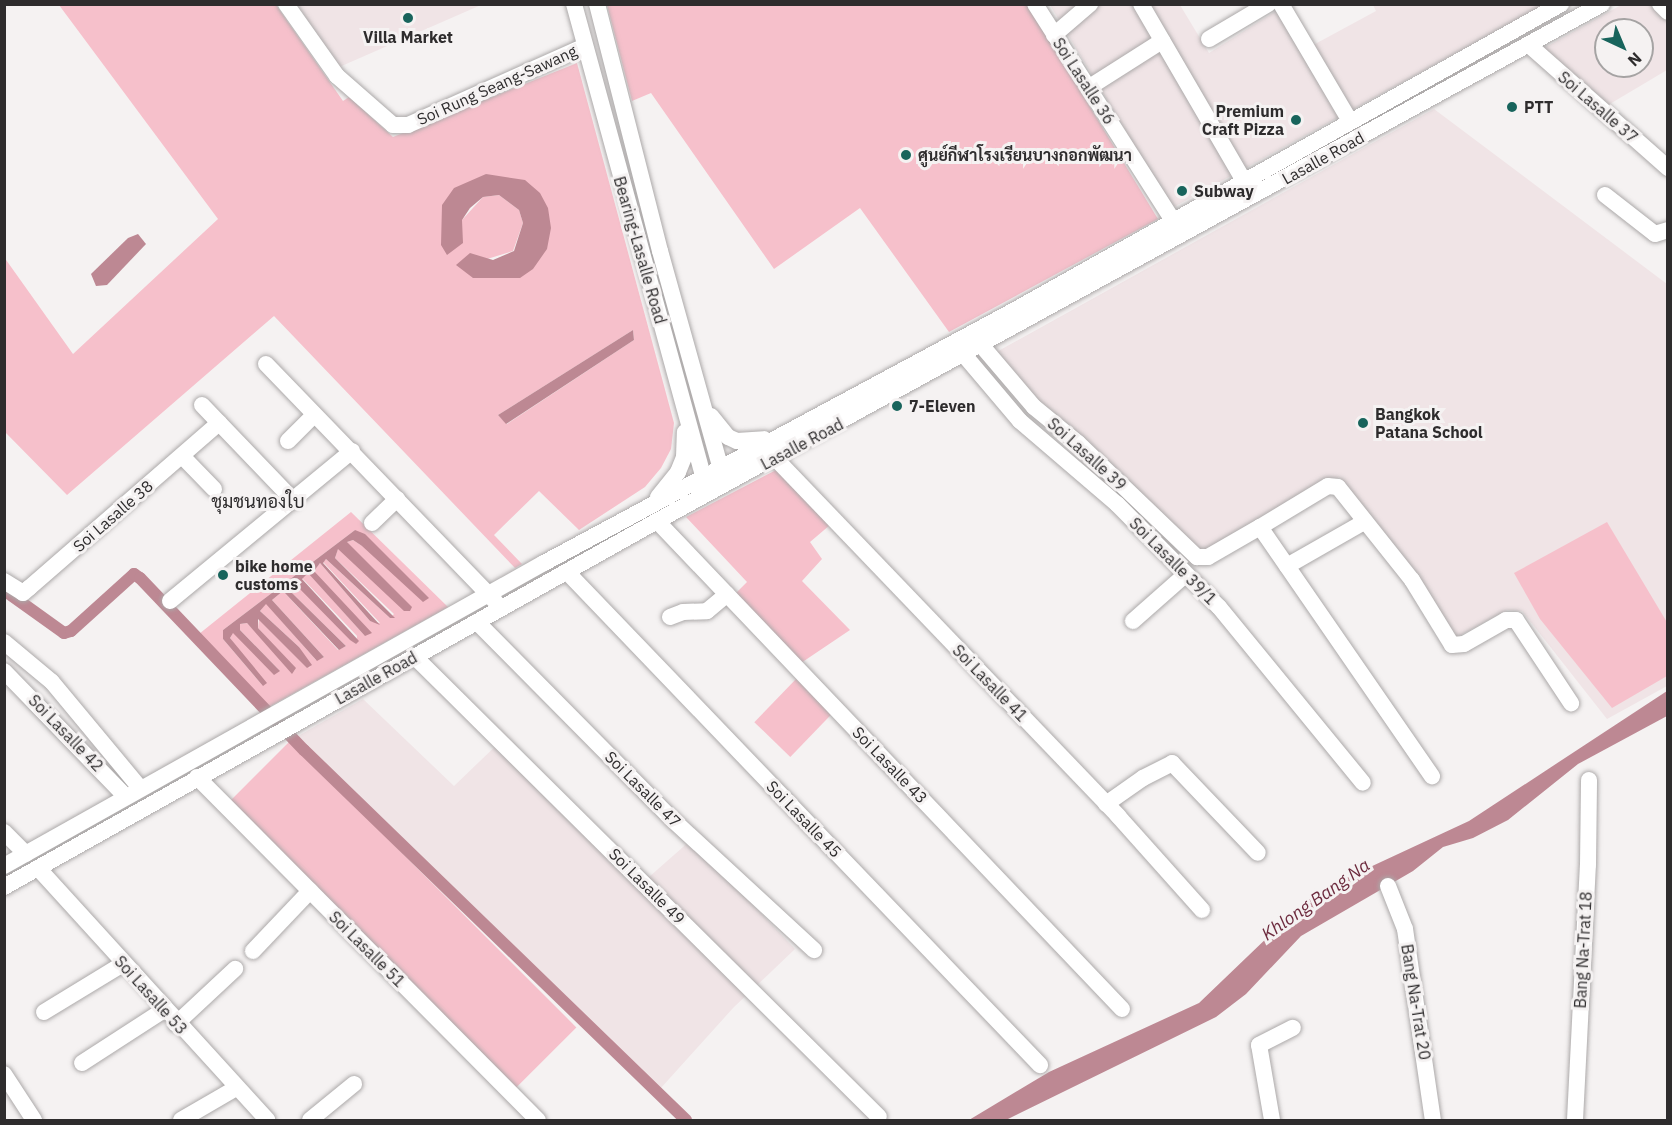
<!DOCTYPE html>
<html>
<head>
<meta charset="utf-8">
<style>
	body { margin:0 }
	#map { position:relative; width:1672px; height:1125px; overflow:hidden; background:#f5f2f2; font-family:"IBM Plex Sans",Sarabun,sans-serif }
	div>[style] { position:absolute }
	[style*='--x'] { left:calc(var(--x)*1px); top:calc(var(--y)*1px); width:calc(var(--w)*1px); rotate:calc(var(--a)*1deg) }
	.built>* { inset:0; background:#f0e4e6 }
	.green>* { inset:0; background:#f6c0cb; transform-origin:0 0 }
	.water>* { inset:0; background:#bd8893 }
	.canal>* { height:12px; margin:-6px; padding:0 6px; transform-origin:6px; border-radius:6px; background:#bd8893 }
	.roads { filter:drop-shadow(0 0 2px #aca9a9) drop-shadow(0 0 2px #aca9a9) }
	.minor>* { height:16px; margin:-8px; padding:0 8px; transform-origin:8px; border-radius:8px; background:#fff }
	.dots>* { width:16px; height:16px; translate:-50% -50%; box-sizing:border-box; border:3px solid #f5f2f2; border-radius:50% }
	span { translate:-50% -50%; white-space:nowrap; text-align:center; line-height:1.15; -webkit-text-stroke:6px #f5f2f2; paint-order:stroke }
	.poi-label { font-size:16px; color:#2e2c2d; font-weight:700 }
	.left { translate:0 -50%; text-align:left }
	.right { translate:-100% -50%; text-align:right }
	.street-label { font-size:16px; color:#2e2c2d }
	.neighbourhood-label { font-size:18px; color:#2e2c2d }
	.water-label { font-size:18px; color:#6d2b3e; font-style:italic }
	.frame { position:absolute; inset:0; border:6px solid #2e2c2d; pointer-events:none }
	.north { position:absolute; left:1594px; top:18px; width:60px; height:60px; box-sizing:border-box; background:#f5f2f2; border:2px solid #a5a3a3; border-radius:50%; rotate:136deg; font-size:16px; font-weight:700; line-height:24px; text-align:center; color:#2e2c2d }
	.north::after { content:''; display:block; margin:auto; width:21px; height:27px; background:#18645c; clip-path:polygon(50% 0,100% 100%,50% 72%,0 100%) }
</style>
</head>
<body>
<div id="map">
	<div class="built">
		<div style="clip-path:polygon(298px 5px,481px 5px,337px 68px)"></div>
		<div style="clip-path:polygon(1050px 5px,1180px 5px,1209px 53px,1276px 11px,1304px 50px,1376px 11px,1373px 5px,1544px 5px,1172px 208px)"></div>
		<div style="clip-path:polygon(evenodd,1621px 5px,1667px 5px,1667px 70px,1593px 114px,1530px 56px,1621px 5px,1606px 30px,1642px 30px,1642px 66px,1606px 66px,1606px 30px)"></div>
		<div style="clip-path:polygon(1434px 109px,1667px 284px,1667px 686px,1607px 719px,1522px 611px,1507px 610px,1457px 637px,1412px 569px,1339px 477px,1202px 556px,1037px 405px,993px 354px)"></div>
		<div style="clip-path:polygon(363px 699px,454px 786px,504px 738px,649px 877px,691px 840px,795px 949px,734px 1007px,660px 1089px,293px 739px)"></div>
	</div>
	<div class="green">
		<div style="clip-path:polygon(evenodd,59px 5px,276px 5px,343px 101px,349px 97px,393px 137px,577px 63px,674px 423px,671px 449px,661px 468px,645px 487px,579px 530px,539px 491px,494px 535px,522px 564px,515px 568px,274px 316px,67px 495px,5px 432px,4px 257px,73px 354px,218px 219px,59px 5px,486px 174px,551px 228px,473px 278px,484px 260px,513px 251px,523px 223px,519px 210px,499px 195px,483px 197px,462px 220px,486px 174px,59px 5px,633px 330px,634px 340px,507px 424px,498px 415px,633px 330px)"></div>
		<div style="clip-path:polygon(607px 5px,1028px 5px,1158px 219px,949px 332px,860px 208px,774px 269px,651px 93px,632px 101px)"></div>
		<div style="clip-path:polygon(778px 469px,830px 525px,810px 542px,822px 559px,802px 581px,850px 630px,801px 663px,735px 594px,747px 582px,686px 517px)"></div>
		<div style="clip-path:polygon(evenodd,351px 512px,448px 607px,269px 707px,199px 634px,351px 512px,355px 530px,362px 546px,353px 540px,347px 542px,348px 546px,411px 607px,410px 610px,338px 548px,335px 558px,394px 614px,390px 618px,326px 559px,323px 562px,380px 623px,370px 621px,320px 563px,313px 571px,365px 636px,308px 572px,302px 578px,357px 636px,356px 644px,295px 583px,289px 587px,291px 592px,346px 646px,338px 650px,283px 591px,272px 600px,324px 657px,316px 660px,266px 603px,260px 611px,299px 647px,310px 668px,259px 619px,258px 628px,296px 672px,247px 623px,240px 624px,240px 630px,280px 671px,233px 632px,230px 638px,263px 686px,223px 639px,223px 630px,355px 530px)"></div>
		<div style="clip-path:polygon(1607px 522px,1668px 624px,1667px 676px,1612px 708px,1540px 619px,1514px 573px)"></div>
		<div style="left:796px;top:679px;width:50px;height:60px;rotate:44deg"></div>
		<div style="left:290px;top:741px;width:405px;height:90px;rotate:45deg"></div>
	</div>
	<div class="water">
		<div style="clip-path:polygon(486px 174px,525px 180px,540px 193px,548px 208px,551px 228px,547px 249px,533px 269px,520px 278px,473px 278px,456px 265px,470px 253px,493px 260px,514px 251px,523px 223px,519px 210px,499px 195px,483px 197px,470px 208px,462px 220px,463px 243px,447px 255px,441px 245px,442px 205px,454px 188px)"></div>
		<div style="clip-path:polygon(138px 234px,146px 244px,107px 285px,96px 286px,91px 274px,128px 238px)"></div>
		<div style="clip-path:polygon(633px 330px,634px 340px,506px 424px,498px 415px)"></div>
		<div style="clip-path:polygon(355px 530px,365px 534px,429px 598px,423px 602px,362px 546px,353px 540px,347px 542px,412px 607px,410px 611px,404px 611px,338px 549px,335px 558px,395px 618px,390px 618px,326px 559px,323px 563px,380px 625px,370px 621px,320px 563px,314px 571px,372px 633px,365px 636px,308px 573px,302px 579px,359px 641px,356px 644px,350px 640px,294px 583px,289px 587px,291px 592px,346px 646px,339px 650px,283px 591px,272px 600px,324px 657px,317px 661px,266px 604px,260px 611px,299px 647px,312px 665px,307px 668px,258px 619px,258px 628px,296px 668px,292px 674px,247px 623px,240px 624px,240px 630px,280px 671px,274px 675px,233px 633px,230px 638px,267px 683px,263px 686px,223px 639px,223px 630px)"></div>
		<div style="clip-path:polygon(1667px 691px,1667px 716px,1578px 764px,1508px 820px,1473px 838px,1443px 847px,1413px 871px,1301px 936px,1246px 994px,1216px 1017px,1006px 1120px,969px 1120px,1049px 1072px,1199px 1003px,1300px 906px,1325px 888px,1469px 821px)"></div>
	</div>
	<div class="canal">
		<div style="--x:4;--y:590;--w:74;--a:35.6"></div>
		<div style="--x:64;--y:633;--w:7;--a:-16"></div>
		<div style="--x:71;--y:631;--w:85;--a:-42.1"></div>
		<div style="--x:134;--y:574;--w:7;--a:34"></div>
		<div style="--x:140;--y:578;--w:238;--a:46.4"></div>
		<div style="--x:304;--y:750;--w:532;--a:44.09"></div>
	</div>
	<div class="roads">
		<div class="minor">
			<div style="--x:286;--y:4;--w:88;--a:54.7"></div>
			<div style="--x:337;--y:76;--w:74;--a:41.2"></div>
			<div style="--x:393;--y:125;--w:15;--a:0"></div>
			<div style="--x:408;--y:125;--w:192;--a:-24"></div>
			<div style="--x:574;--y:4;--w:498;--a:74.7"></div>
			<div style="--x:597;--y:4;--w:255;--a:75.7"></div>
			<div style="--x:660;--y:251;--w:234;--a:74.4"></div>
			<div style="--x:1035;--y:4;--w:264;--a:57.5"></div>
			<div style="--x:1141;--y:4;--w:203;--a:59.8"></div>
			<div style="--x:1281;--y:4;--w:136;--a:59.5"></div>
			<div style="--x:1660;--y:4;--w:11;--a:45"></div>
			<div style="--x:1054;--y:35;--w:48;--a:-40.7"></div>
			<div style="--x:1209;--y:39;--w:69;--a:-30.7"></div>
			<div style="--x:1529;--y:45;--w:186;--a:41.5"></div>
			<div style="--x:1088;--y:88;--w:88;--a:-32.4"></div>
			<div style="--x:1605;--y:195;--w:63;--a:38"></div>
			<div style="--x:1655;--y:234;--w:14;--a:-17"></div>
			<div style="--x:982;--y:346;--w:80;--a:49.6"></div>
			<div style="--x:1034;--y:407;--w:57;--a:39.3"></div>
			<div style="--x:1078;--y:443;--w:165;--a:43.8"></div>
			<div style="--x:1197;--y:557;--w:11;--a:0"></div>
			<div style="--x:1208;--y:557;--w:60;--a:-30"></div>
			<div style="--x:1260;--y:527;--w:303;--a:55.4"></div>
			<div style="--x:965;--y:356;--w:85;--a:49.8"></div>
			<div style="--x:1020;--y:421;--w:128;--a:40.6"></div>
			<div style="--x:1117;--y:504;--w:145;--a:45.3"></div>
			<div style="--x:1219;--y:607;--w:227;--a:50.7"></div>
			<div style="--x:266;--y:364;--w:330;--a:46"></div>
			<div style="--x:202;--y:405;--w:133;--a:46.2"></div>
			<div style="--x:711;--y:416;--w:27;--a:51"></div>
			<div style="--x:728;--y:437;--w:10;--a:24"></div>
			<div style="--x:737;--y:441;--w:27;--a:-4"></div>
			<div style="--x:288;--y:441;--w:37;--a:-45"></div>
			<div style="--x:182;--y:456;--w:46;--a:45.9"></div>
			<div style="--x:775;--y:458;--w:496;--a:46.2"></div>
			<div style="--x:1118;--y:816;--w:126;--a:48.2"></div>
			<div style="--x:658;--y:497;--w:32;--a:-51"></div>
			<div style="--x:678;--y:472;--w:16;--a:-68"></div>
			<div style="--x:684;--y:457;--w:25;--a:-88"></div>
			<div style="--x:657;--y:521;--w:674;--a:46.38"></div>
			<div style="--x:372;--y:523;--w:35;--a:-44"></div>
			<div style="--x:1260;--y:527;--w:79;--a:-31.1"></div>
			<div style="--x:1328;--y:486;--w:10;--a:6"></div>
			<div style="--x:1338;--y:487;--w:119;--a:51.5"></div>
			<div style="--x:1412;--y:580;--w:76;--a:58.4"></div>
			<div style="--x:1452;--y:645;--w:12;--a:-5"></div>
			<div style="--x:1464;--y:644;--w:48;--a:-29.7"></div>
			<div style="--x:1506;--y:620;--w:10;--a:0"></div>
			<div style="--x:1516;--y:620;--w:100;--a:56.5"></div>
			<div style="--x:1287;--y:566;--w:89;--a:-29.7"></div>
			<div style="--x:568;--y:573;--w:682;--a:46.19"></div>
			<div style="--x:4;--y:581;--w:22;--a:32"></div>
			<div style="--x:23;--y:593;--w:8;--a:-40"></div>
			<div style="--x:29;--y:588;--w:252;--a:-41"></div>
			<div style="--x:170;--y:601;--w:236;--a:-39.5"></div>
			<div style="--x:670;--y:617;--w:14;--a:-21"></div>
			<div style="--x:683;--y:612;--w:24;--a:-2"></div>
			<div style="--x:707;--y:611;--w:26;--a:-40"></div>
			<div style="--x:1133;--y:621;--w:69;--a:-41.5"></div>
			<div style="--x:477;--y:622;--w:279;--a:45.3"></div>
			<div style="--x:673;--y:820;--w:192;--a:42.7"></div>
			<div style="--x:4;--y:642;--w:62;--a:39.8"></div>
			<div style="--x:52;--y:682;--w:138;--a:50.3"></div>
			<div style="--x:415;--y:657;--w:653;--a:44.75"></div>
			<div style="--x:4;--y:671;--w:175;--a:45.9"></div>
			<div style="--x:197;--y:777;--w:484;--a:45.2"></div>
			<div style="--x:1106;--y:804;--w:45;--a:-35.1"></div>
			<div style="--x:1143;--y:778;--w:33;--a:-27"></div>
			<div style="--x:1172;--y:763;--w:124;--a:46.3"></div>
			<div style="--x:4;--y:832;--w:31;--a:45"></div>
			<div style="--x:4;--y:866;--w:619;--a:-29.3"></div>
			<div style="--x:544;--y:563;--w:535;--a:-28.24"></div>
			<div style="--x:1015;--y:310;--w:626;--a:-29.27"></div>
			<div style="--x:38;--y:868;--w:341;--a:47.7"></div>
			<div style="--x:1388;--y:886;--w:46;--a:68.4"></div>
			<div style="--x:1405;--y:929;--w:193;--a:81.7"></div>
			<div style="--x:4;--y:887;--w:749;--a:-29.27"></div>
			<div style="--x:657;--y:521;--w:1077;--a:-28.68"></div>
			<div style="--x:253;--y:951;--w:83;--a:-46.5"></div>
			<div style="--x:44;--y:1012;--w:92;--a:-31.3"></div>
			<div style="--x:176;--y:1024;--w:81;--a:-43"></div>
			<div style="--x:82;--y:1063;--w:98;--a:-32.9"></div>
			<div style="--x:4;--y:1074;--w:55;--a:56.9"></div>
			<div style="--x:181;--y:1120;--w:64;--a:-30.2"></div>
			<div style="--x:310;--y:1120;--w:57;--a:-39.3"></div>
			<div style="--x:1272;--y:1120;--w:76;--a:-99.8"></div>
			<div style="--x:1259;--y:1045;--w:38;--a:-27"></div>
			<div style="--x:1575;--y:1120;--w:255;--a:-87.1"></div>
			<div style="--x:1588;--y:865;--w:85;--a:-89.3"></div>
		</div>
	</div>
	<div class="dots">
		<div style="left:408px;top:18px;background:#18645c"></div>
		<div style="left:1512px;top:107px;background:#18645c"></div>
		<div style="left:1296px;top:120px;background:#18645c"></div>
		<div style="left:906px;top:155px;background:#18645c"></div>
		<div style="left:1182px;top:191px;background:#18645c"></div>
		<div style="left:897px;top:406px;background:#18645c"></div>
		<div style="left:1363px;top:423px;background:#18645c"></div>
		<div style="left:223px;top:575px;background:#18645c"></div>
	</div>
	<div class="poi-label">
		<span style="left:408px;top:37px">Villa Market</span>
		<span class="left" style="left:1524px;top:107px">PTT</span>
		<span class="right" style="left:1284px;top:120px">Premium<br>Craft Pizza</span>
		<span class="left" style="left:918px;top:155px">ศูนย์กีฬาโรงเรียนบางกอกพัฒนา</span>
		<span class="left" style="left:1194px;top:191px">Subway</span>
		<span class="left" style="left:909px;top:406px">7-Eleven</span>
		<span class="left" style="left:1375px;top:423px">Bangkok<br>Patana School</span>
		<span class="left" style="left:235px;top:575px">bike home<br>customs</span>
	</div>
	<div class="street-label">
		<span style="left:1084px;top:81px;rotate:57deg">Soi Lasalle 36</span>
		<span style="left:497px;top:85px;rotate:-24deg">Soi Rung Seang-Sawang</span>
		<span style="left:1598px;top:107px;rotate:41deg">Soi Lasalle 37</span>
		<span style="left:1323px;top:158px;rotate:-29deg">Lasalle Road</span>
		<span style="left:640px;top:250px;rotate:74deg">Bearing-Lasalle Road</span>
		<span style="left:802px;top:444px;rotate:-28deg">Lasalle Road</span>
		<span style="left:1087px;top:454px;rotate:42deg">Soi Lasalle 39</span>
		<span style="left:113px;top:516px;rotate:-41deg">Soi Lasalle 38</span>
		<span style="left:1173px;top:561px;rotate:45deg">Soi Lasalle 39/1</span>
		<span style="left:376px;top:678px;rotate:-29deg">Lasalle Road</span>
		<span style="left:990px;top:683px;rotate:46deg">Soi Lasalle 41</span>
		<span style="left:66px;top:733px;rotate:46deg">Soi Lasalle 42</span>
		<span style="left:890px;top:765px;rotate:46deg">Soi Lasalle 43</span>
		<span style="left:643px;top:789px;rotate:45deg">Soi Lasalle 47</span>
		<span style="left:804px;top:819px;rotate:46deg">Soi Lasalle 45</span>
		<span style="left:647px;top:886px;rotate:45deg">Soi Lasalle 49</span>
		<span style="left:367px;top:949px;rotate:45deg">Soi Lasalle 51</span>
		<span style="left:1583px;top:950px;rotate:-87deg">Bang Na-Trat 18</span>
		<span style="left:151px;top:995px;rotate:48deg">Soi Lasalle 53</span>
		<span style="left:1416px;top:1002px;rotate:81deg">Bang Na-Trat 20</span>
	</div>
	<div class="neighbourhood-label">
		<span style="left:258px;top:502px">ชุมชนทองใบ</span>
	</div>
	<div class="water-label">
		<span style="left:1316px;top:900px;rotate:-35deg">Khlong Bang Na</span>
	</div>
	<div class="frame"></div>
	<div class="north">N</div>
</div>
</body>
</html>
